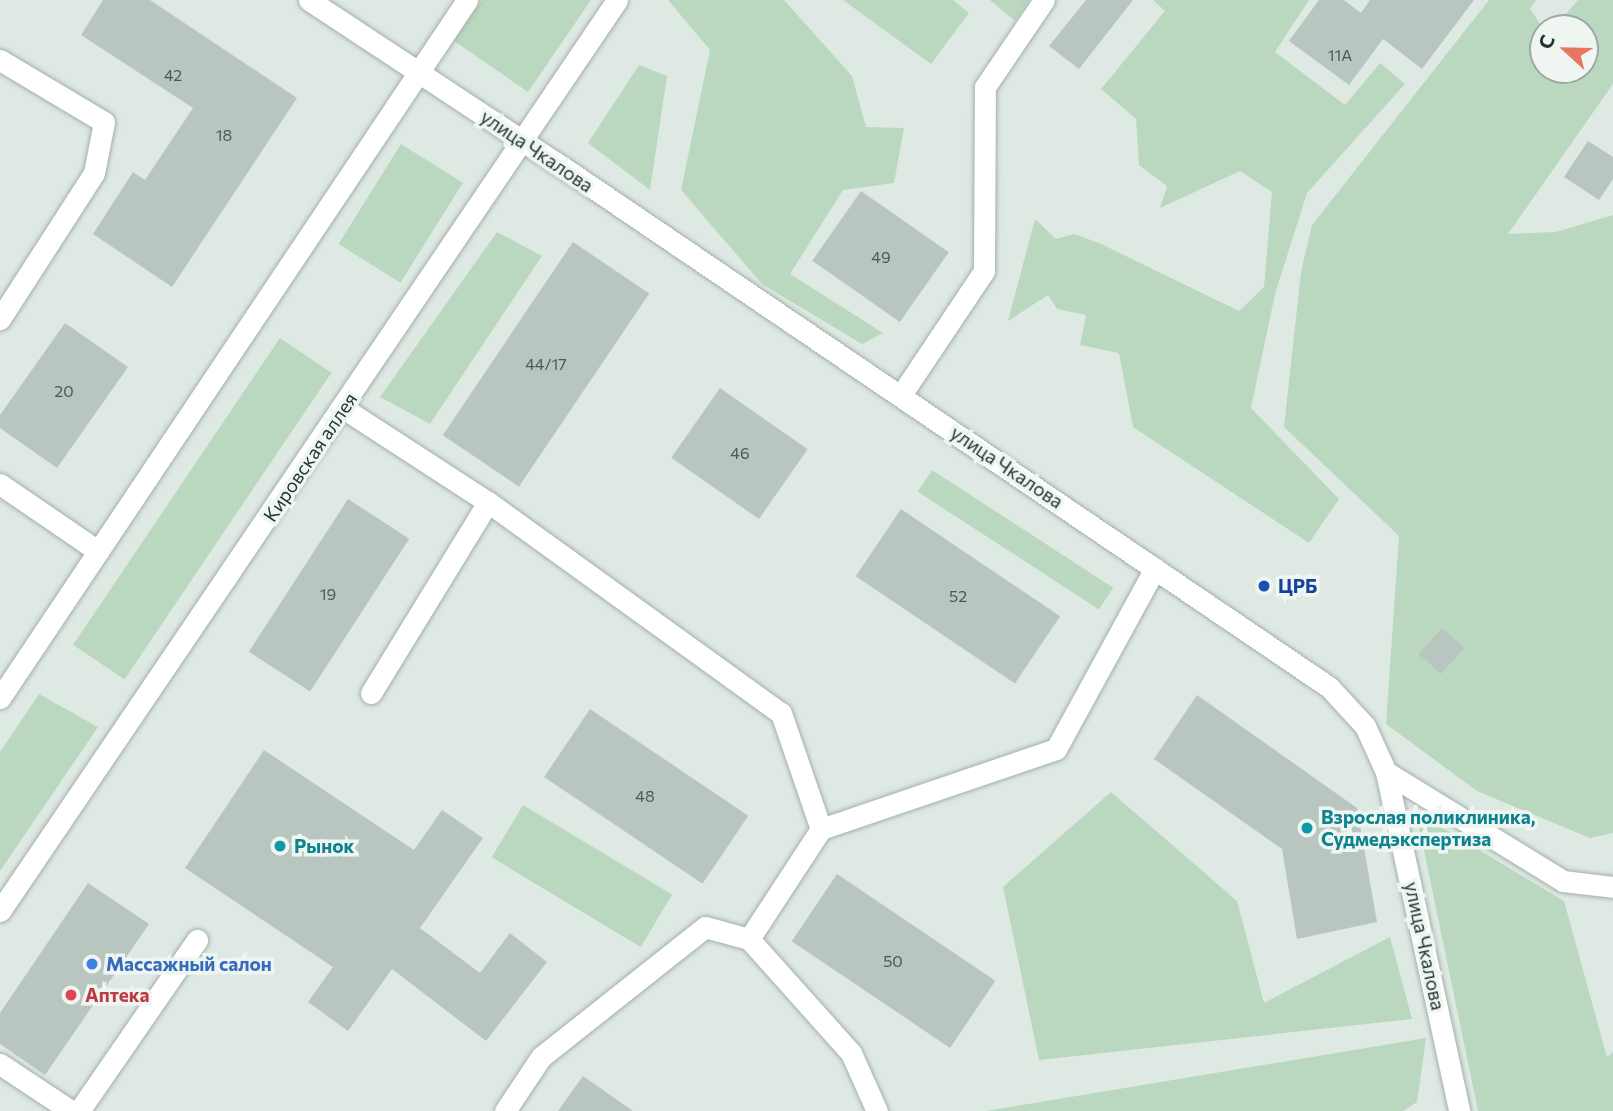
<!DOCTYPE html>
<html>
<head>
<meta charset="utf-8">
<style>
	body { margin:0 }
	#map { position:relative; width:1613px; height:1111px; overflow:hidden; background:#dfe9e4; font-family:Commissioner,sans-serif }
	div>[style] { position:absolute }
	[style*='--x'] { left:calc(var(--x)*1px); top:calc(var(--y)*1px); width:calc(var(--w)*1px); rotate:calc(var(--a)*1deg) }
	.green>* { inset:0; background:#bad8bf; transform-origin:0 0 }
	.building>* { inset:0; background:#b8c6bf; transform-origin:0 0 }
	.roads { filter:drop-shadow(0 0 2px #a3b0aa) drop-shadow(0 0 2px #a3b0aa) }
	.service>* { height:21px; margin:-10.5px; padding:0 10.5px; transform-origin:10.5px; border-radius:10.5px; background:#fff }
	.minor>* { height:21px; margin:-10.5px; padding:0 10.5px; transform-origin:10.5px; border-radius:10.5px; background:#fff }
	.dots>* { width:19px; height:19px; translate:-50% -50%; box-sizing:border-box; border:4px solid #eff6f2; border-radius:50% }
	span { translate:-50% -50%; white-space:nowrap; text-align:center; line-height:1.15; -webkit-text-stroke:7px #eff6f2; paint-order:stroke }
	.number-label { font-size:16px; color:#485b54 }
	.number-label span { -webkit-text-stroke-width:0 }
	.street-label { font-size:19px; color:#223730 }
	.transit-label { font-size:19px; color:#164399; font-weight:700 }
	.left { translate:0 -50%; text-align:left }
	.culture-label { font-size:19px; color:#0d838f; font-weight:700 }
	.shop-label { font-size:19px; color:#366cbe; font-weight:700 }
	.health-label { font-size:19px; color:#be3a42; font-weight:700 }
	.north { position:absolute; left:1529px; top:14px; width:70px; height:70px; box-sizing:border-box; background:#eff6f2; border:2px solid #9daaa4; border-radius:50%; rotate:292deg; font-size:19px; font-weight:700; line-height:28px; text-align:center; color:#223730 }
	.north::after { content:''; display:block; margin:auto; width:24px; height:32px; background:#e57661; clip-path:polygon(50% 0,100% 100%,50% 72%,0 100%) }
</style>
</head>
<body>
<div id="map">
	<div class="green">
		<div style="clip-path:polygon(482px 0,591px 0,528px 92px,454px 41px)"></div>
		<div style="clip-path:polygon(668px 0,784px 0,852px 76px,866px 127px,904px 128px,894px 183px,843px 190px,790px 274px,883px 333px,862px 344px,762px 284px,681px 190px,710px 50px)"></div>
		<div style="clip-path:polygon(843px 0,953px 0,969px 13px,931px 64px)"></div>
		<div style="clip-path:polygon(990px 0,1029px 0,1015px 21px)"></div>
		<div style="clip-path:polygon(1153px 0,1309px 0,1275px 52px,1345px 105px,1380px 63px,1405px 84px,1307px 193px,1275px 294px,1251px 408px,1339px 499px,1309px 543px,1133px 427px,1119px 353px,1080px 345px,1086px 315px,1057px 309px,1048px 295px,1008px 321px,1035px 219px,1056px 239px,1074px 234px,1099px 243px,1239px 311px,1264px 287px,1272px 192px,1240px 171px,1160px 208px,1167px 186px,1139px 165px,1136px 119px,1101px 89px,1165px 11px)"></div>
		<div style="clip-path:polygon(1489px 0,1536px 0,1530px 9px,1543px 28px,1543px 70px,1585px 70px,1585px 28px,1554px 28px,1578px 0,1613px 0,1613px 84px,1508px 234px,1556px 232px,1613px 215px,1613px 833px,1590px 838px,1477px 791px,1386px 724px,1399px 536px,1284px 427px,1301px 272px,1312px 225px)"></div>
		<div style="clip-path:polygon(639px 65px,667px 76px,650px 190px,588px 143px)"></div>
		<div style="left:401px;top:144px;width:73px;height:118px;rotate:32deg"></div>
		<div style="clip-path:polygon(497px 232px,542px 256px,430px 424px,380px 397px)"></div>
		<div style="left:280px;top:338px;width:62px;height:370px;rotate:34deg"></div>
		<div style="left:932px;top:470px;width:216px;height:26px;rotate:33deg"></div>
		<div style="clip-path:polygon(39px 694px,98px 727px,0 871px,0 752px)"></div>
		<div style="clip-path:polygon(1111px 792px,1237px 901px,1264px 1003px,1390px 937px,1412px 1019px,1039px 1060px,1003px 887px)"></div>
		<div style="left:523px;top:805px;width:174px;height:61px;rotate:31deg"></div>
		<div style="clip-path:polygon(1416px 812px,1564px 901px,1607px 1057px,1613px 1052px,1613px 1111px,1478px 1111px)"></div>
		<div style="clip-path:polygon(1426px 1038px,1417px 1102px,1403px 1111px,986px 1111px)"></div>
	</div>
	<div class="building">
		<div style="clip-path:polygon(103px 0,150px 0,297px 98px,172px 287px,93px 234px,133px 172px,145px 180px,193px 108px,81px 35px)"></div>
		<div style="clip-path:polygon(1086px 0,1133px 0,1079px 69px,1049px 46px)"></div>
		<div style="clip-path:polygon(1319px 0,1344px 0,1361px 13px,1370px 0,1474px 0,1422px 69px,1383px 39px,1349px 85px,1289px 41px)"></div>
		<div style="clip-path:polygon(1588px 141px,1613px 157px,1613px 179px,1599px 200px,1564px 177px)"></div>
		<div style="left:861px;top:191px;width:107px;height:85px;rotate:35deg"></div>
		<div style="left:573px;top:242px;width:92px;height:233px;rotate:34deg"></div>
		<div style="clip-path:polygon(65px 323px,128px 367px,57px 468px,0 428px,0 415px)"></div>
		<div style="left:720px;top:388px;width:107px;height:85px;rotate:35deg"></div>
		<div style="left:348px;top:499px;width:73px;height:182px;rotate:33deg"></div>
		<div style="left:901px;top:509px;width:192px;height:81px;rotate:34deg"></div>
		<div style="left:1442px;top:628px;width:30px;height:35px;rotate:42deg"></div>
		<div style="clip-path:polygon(1197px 695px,1357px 808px,1377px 922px,1297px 939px,1282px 849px,1154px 759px)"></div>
		<div style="left:590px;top:709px;width:191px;height:82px;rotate:34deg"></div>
		<div style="clip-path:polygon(264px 750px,414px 850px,442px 810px,483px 838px,420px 928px,480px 973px,510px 933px,547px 962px,486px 1041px,392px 969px,348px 1031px,308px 1002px,333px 967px,185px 868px)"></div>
		<div style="left:837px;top:874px;width:191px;height:81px;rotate:34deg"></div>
		<div style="clip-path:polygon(88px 883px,149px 924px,45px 1075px,0 1044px,0 1013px)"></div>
		<div style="clip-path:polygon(583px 1076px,633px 1111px,558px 1111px)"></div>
	</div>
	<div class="roads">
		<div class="service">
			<div style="--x:0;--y:60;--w:121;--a:30.8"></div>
			<div style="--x:104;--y:122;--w:52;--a:101.1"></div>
			<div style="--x:94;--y:173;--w:174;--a:122.8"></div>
			<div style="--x:901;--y:395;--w:149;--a:-56.2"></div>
			<div style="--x:984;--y:271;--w:184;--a:-89.7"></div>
			<div style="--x:985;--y:87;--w:105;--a:-55.9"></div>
			<div style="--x:343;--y:408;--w:173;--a:33"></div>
			<div style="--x:488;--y:502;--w:361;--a:35.8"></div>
			<div style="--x:781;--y:713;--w:123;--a:71"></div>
			<div style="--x:0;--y:484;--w:119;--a:34.4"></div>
			<div style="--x:371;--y:693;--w:224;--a:-58.5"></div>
			<div style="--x:1386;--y:772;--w:208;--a:31.6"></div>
			<div style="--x:1563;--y:881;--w:50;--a:6.8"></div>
			<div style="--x:749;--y:939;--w:153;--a:48.2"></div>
			<div style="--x:851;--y:1053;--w:64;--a:65.9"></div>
			<div style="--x:0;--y:1064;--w:85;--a:33.5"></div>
			<div style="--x:79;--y:1111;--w:208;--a:-55.4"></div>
			<div style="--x:505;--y:1111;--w:65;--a:-56.3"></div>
			<div style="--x:541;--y:1057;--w:209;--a:-38.4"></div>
			<div style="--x:705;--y:927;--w:46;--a:15.3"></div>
			<div style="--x:749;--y:939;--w:131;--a:-56.8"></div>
			<div style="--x:821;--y:829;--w:248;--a:-18.8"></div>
			<div style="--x:1056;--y:749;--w:206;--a:-61.3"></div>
		</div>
		<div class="minor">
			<div style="--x:309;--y:0;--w:295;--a:33.4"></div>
			<div style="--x:555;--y:162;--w:935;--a:34.15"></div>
			<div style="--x:1329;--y:687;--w:53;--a:47.3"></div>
			<div style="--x:1365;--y:726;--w:51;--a:65.5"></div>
			<div style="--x:1386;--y:772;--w:347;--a:77.8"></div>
			<div style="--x:0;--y:698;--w:840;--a:-56.22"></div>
			<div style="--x:0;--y:911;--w:1100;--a:-55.89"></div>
		</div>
	</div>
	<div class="dots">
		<div style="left:1264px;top:586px;background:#1a4fb4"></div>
		<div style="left:1307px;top:828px;background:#0f9aa8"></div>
		<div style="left:280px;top:846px;background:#0f9aa8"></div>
		<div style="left:92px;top:964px;background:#3f7fe0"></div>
		<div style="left:71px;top:995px;background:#e0444e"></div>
	</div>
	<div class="number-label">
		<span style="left:1340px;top:55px">11А</span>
		<span style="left:173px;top:75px">42</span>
		<span style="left:224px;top:135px">18</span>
		<span style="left:881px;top:257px">49</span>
		<span style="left:546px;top:364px">44/17</span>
		<span style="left:64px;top:391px">20</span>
		<span style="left:740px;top:453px">46</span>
		<span style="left:328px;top:594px">19</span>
		<span style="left:958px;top:596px">52</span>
		<span style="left:645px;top:796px">48</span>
		<span style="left:893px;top:961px">50</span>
	</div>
	<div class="street-label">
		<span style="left:537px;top:151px;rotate:34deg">улица Чкалова</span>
		<span style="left:310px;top:457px;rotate:-56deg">Кировская аллея</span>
		<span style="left:1007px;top:467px;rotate:34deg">улица Чкалова</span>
		<span style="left:1425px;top:946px;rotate:78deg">улица Чкалова</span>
	</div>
	<div class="transit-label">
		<span class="left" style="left:1278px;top:586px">ЦРБ</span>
	</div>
	<div class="culture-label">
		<span class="left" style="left:1321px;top:828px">Взрослая поликлиника,<br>Судмедэкспертиза</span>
		<span class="left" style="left:294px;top:846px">Рынок</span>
	</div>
	<div class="shop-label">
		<span class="left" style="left:106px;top:964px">Массажный салон</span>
	</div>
	<div class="health-label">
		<span class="left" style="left:85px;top:995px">Аптека</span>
	</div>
	<div class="north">С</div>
</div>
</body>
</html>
